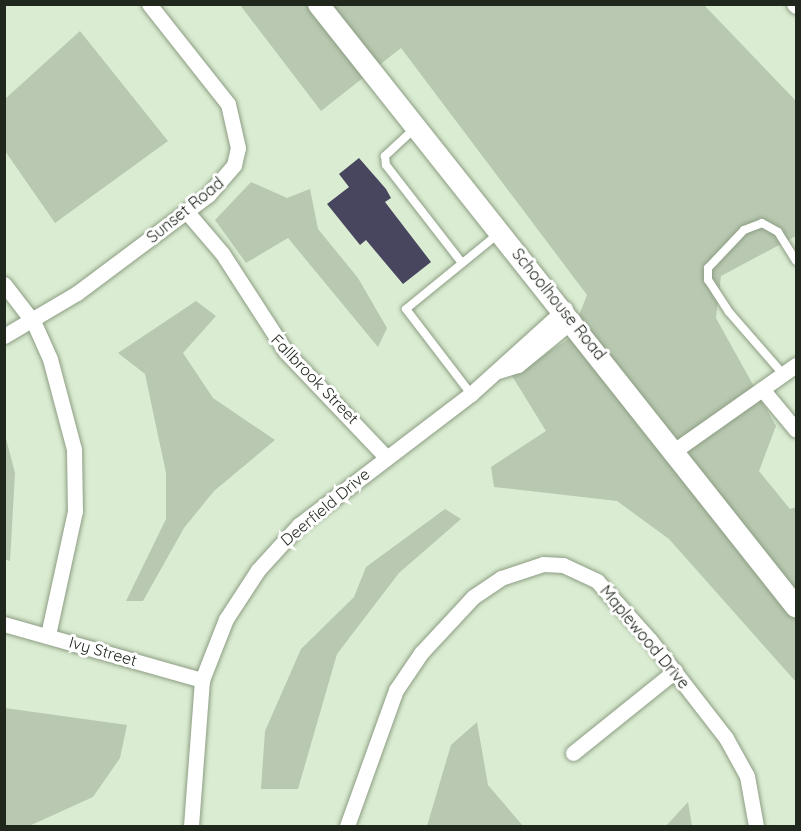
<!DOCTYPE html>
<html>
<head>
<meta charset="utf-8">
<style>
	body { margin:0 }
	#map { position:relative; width:801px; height:831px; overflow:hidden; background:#daecd1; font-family:Quicksand,sans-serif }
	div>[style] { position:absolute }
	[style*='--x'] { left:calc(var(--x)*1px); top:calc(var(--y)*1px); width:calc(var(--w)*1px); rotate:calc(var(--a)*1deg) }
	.green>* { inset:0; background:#b9c9b1 }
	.building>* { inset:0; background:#48465f }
	.roads { filter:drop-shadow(0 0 2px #8c9d83) drop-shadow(0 0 2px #8c9d83) }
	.lane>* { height:8px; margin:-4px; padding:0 4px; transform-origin:4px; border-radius:4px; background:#fff }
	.street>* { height:15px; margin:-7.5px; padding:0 7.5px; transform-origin:7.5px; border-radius:7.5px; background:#fff }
	.secondary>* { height:21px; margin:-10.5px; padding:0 10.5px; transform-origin:10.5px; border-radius:10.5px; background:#fff }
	span { translate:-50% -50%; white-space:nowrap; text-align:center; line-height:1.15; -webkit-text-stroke:6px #fff; paint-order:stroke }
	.street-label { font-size:16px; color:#20271d }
	.frame { position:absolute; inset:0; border:6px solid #20271d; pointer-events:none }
</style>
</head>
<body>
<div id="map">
	<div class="green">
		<div style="clip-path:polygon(240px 5px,704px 5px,796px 101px,796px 236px,721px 276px,716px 318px,776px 426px,759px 471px,790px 509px,796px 507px,796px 682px,669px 539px,617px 501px,494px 487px,491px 467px,546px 431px,512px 376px,570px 338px,587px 295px,401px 48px,321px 111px)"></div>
		<div style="clip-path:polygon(80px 31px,168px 141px,55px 223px,5px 151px,5px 99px)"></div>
		<div style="clip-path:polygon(251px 182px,287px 198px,310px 189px,318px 229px,358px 278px,387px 328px,378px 347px,288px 238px,246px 263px,215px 220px)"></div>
		<div style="clip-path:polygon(196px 301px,216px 316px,183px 353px,213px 398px,275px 440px,214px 491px,184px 528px,143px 601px,126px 601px,166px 519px,166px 473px,145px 374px,118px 353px)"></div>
		<div style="clip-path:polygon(4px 431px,15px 473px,10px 561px,4px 559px)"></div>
		<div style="clip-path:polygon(445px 509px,461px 519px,399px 573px,337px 654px,298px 789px,261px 789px,265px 731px,301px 649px,354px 597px,366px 567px)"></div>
		<div style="clip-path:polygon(5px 708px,127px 725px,120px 758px,93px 797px,29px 826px,5px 826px)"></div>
		<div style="clip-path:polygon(477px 722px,488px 785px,523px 826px,427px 826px,451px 745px)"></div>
		<div style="clip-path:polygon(688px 802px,692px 826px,666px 826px)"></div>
	</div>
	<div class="building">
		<div style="clip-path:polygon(359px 158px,386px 189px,391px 198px,385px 202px,431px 262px,403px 284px,366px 240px,360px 245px,327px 204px,349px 187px,339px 174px)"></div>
	</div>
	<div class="roads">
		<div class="lane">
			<div style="--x:414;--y:129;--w:40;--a:137"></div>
			<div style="--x:385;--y:156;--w:9;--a:84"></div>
			<div style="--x:386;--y:165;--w:124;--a:52.2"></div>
			<div style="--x:783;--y:374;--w:82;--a:-131.1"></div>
			<div style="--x:729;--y:312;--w:38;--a:-123"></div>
			<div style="--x:708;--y:280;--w:12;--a:-90"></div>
			<div style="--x:708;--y:268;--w:52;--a:-46.5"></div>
			<div style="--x:744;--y:230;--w:19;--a:-21"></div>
			<div style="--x:762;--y:223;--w:18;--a:29"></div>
			<div style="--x:778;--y:232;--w:34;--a:58"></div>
			<div style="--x:471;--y:394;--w:107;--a:-127.4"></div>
			<div style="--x:406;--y:309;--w:119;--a:-39.2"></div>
		</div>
		<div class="street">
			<div style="--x:794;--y:4;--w:3;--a:45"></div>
			<div style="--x:186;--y:211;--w:55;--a:49.4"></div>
			<div style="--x:222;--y:253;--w:118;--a:57.1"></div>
			<div style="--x:286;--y:352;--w:145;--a:46.4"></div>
			<div style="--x:4;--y:284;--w:49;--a:52.4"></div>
			<div style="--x:34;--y:323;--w:39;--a:66"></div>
			<div style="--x:50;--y:359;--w:93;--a:75.1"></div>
			<div style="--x:74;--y:449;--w:62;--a:89.1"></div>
			<div style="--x:75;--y:511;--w:127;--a:102.3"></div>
			<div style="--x:4;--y:336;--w:85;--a:-30.5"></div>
			<div style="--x:77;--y:293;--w:164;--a:-36.8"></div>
			<div style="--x:208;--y:195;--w:40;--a:-49"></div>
			<div style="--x:234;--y:165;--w:17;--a:-77"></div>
			<div style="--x:238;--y:148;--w:45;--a:-102.8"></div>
			<div style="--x:228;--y:104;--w:127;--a:-128.3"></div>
			<div style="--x:498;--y:371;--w:21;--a:-17"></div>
			<div style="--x:518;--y:365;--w:71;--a:-39.3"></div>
			<div style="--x:762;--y:389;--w:53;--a:50.3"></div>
			<div style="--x:674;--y:451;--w:149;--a:-35.2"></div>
			<div style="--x:4;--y:624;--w:206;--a:15.8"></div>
			<div style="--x:573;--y:753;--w:131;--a:-38.8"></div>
			<div style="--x:191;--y:826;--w:146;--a:-85.7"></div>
			<div style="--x:202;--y:680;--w:66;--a:-68.5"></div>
			<div style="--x:226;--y:619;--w:59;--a:-56.9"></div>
			<div style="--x:258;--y:570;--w:61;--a:-47.7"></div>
			<div style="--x:299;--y:525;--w:216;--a:-37.3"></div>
			<div style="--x:471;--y:394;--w:127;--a:-42.1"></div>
			<div style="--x:347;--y:826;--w:145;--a:-70.2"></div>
			<div style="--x:396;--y:690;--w:45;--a:-56"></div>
			<div style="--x:421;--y:653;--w:76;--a:-47.1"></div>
			<div style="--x:473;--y:597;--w:34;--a:-34"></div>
			<div style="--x:501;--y:578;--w:44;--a:-18.4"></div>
			<div style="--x:543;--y:564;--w:20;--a:3"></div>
			<div style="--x:563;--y:565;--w:38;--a:25"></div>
			<div style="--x:597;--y:581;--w:79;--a:48.1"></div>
			<div style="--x:650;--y:640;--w:124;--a:52.2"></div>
			<div style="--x:726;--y:738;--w:43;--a:61.1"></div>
			<div style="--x:747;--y:776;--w:51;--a:79.8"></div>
		</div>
		<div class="secondary">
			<div style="--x:318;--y:4;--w:769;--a:51.6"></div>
		</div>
	</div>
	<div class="street-label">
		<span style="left:185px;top:210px;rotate:-39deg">Sunset Road</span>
		<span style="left:559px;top:304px;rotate:51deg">Schoolhouse Road</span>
		<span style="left:315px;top:379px;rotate:46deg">Fallbrook Street</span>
		<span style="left:325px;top:507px;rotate:-40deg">Deerfield Drive</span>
		<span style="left:645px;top:637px;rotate:50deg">Maplewood Drive</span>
		<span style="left:103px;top:651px;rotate:16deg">Ivy Street</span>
	</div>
	<div class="frame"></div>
</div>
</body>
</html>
